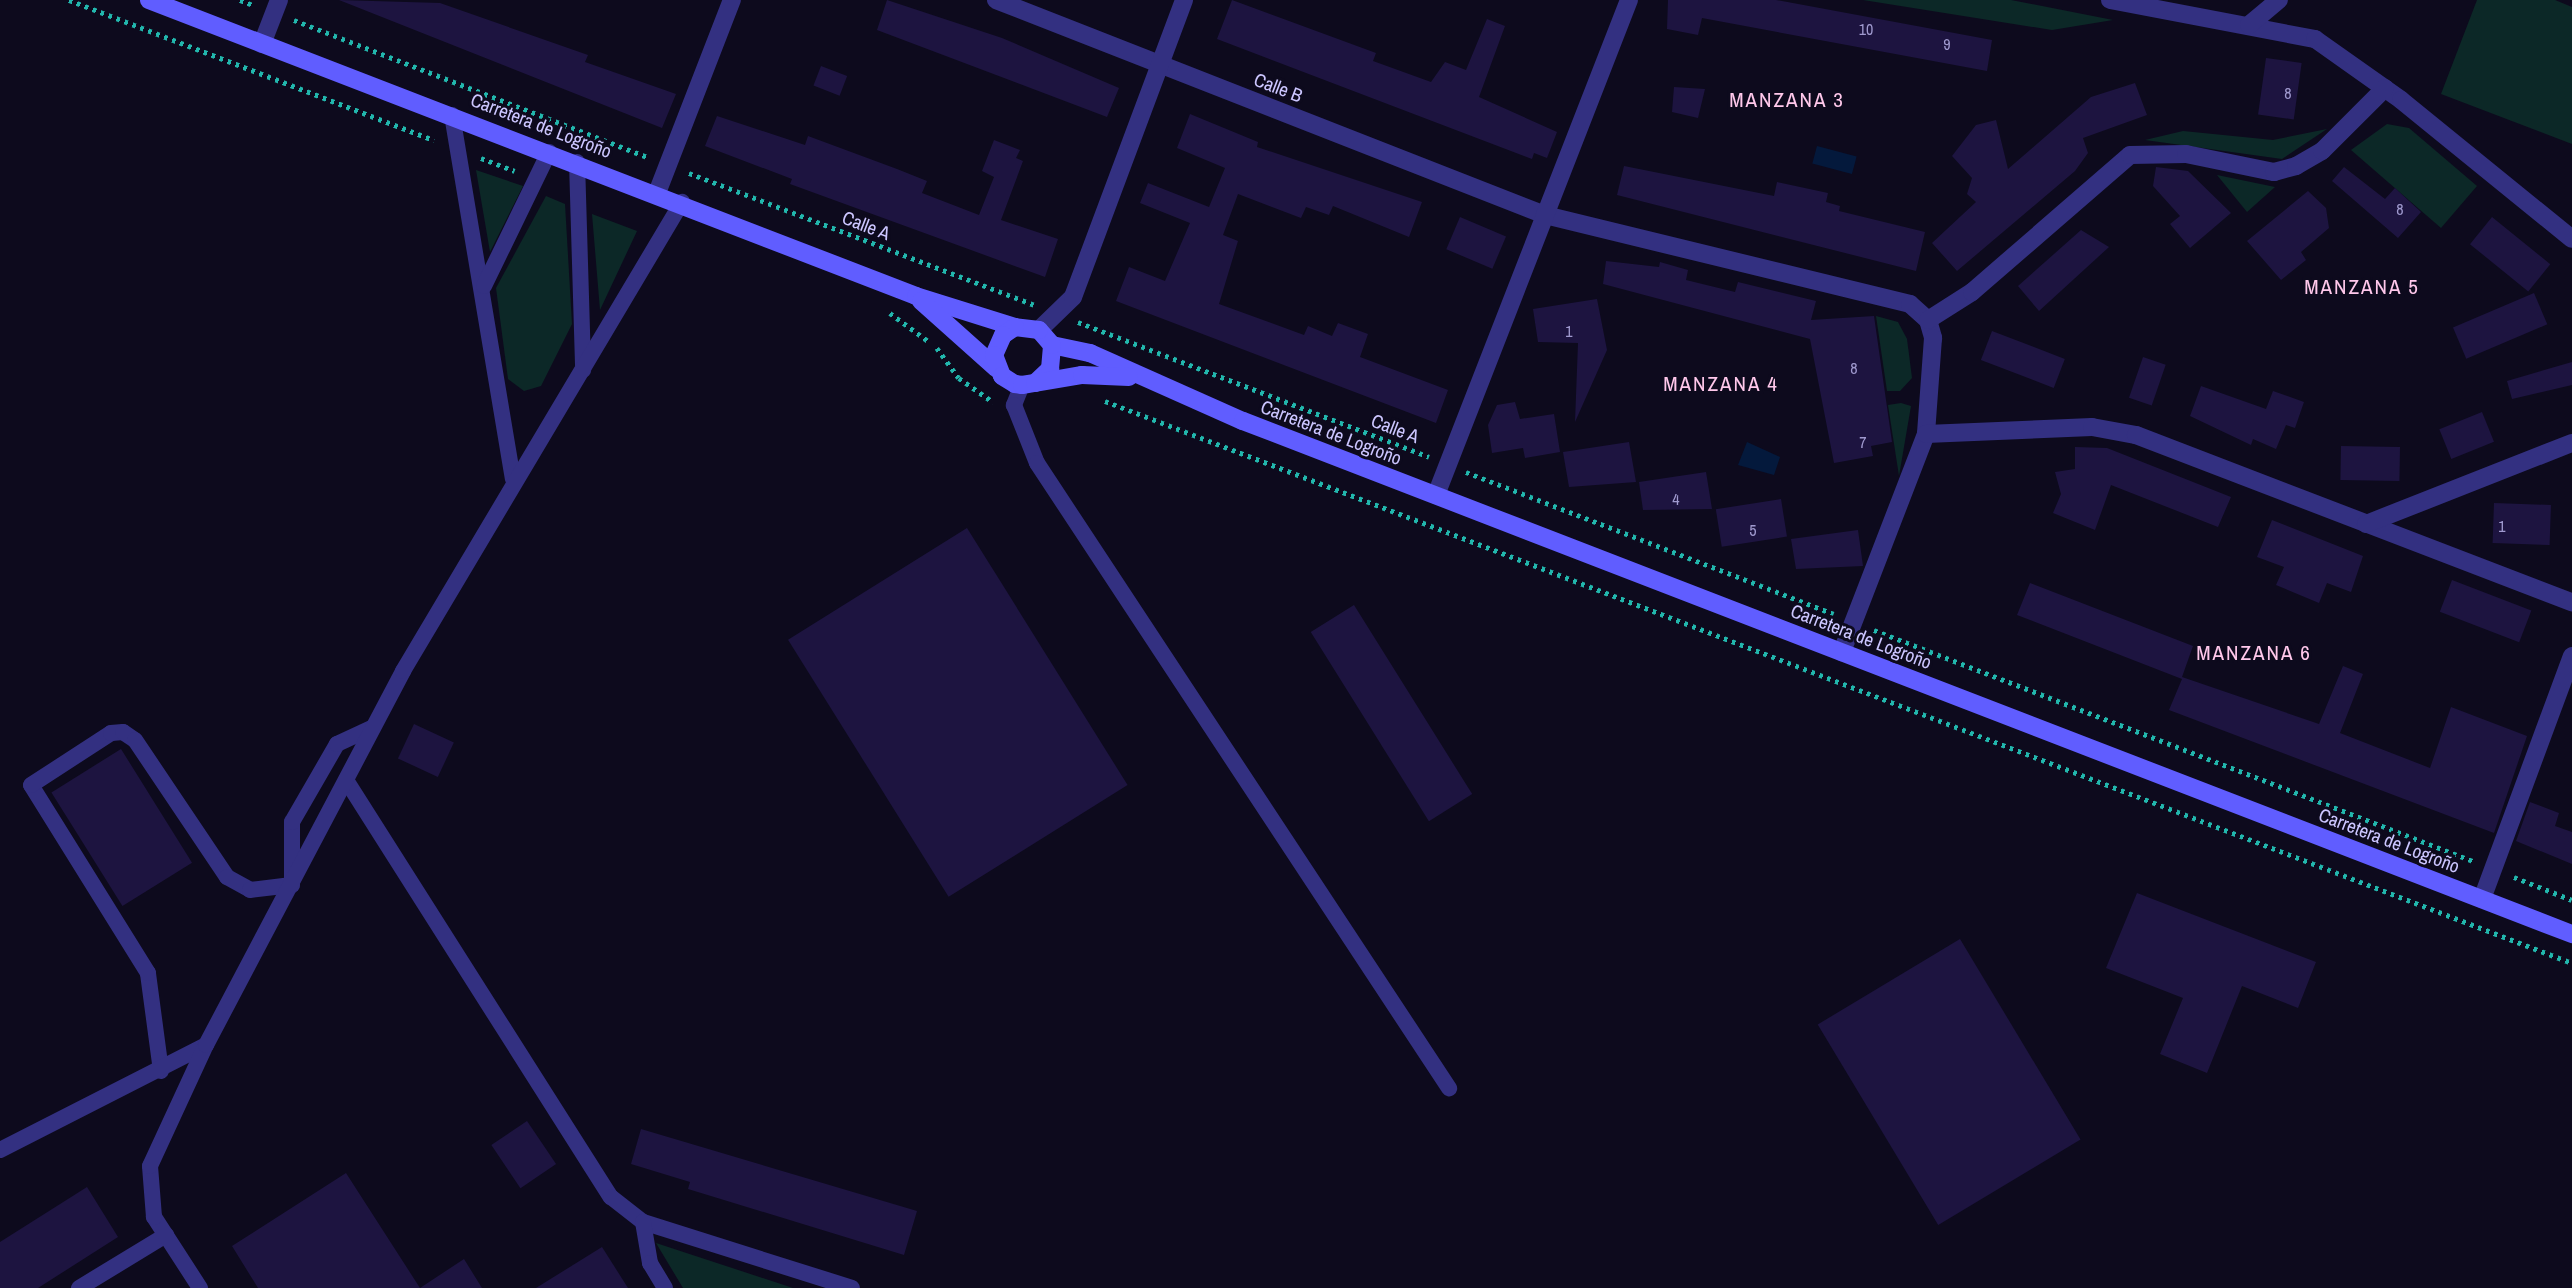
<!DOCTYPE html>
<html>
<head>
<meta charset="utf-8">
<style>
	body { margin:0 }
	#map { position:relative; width:2572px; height:1288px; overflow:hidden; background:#0d0a1d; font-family:"Archivo Narrow",sans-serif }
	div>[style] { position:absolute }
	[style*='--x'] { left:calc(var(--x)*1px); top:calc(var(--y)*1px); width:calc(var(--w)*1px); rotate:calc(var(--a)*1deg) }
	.green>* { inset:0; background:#0c2827 }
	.water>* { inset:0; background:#04193c; transform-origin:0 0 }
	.building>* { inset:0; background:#1d1440; transform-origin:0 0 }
	.path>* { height:4.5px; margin-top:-2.25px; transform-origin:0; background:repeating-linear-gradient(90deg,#22b7ad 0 3.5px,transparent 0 8.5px) }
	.service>* { height:16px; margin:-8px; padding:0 8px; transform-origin:8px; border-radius:8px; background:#333081 }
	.minor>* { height:18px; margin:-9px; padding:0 9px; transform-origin:9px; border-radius:9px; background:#333081 }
	.secondary>* { height:18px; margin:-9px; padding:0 9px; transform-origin:9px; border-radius:9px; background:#605dff }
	span { translate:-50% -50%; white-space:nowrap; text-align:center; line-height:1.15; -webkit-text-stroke:6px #0d0a1d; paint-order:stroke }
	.number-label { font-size:16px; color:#a09acf }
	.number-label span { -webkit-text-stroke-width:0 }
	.street-label { font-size:19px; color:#ccc6ff }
	.neighbourhood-label { font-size:21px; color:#ffc8eb; letter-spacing:2px }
</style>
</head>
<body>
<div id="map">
	<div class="green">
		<div style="clip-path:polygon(1863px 0,2011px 0,2113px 20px,2052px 30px)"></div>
		<div style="clip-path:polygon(2477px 0,2555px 0,2572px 7px,2572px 144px,2441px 94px)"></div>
		<div style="clip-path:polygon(2387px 124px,2409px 128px,2477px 186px,2441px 228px,2351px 150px)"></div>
		<div style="clip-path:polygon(2327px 129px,2282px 159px,2145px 140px,2183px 131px,2273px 140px)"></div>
		<div style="clip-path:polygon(476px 170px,523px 186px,490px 252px)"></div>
		<div style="clip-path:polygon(2217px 175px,2275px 187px,2247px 212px)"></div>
		<div style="clip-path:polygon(546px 196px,565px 204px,572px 324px,541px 386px,524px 391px,508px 379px,496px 288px)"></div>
		<div style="clip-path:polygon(592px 214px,637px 231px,600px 310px)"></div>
		<div style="clip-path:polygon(1876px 316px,1898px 322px,1907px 339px,1912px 378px,1900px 391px,1887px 391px)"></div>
		<div style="clip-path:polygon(1901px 403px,1911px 406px,1899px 476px,1888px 405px)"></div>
		<div style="clip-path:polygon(656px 1243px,793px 1288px,683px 1288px)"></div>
	</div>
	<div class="water">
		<div style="left:1817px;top:146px;width:41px;height:18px;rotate:15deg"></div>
		<div style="clip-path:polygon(1747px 442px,1780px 457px,1774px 475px,1738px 465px)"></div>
	</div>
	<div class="building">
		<div style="clip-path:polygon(339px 0,440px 3px,588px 55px,585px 62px,676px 94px,662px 128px)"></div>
		<div style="clip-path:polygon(887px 0,1002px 38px,1119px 88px,1107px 117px,877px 30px)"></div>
		<div style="clip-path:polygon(1232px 0,1376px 53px,1373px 61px,1431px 82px,1445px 62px,1466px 70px,1487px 19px,1505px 26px,1479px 97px,1557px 132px,1547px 158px,1534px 153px,1532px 159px,1217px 39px)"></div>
		<div style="clip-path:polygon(1668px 0,1776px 0,1992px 40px,1987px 71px,1702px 18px,1698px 35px,1667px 29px)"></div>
		<div style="left:2266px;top:58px;width:36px;height:57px;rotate:8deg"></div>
		<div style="left:821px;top:66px;width:28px;height:21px;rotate:21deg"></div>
		<div style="clip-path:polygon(2135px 83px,2147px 115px,2083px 138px,2088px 153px,2075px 171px,1957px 271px,1932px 243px,1976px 202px,1967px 194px,1972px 178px,1952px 156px,1976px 125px,1996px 120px,2008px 169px,2091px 97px)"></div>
		<div style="clip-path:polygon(1674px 87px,1705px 89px,1698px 118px,1672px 112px)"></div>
		<div style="clip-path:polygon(1190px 114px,1258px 142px,1257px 147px,1422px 202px,1409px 237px,1333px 206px,1329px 215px,1306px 207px,1301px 218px,1238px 194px,1223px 235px,1238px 241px,1219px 304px,1304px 335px,1308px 326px,1332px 336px,1338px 323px,1368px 334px,1360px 357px,1448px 390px,1436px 423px,1116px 301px,1129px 267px,1165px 281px,1190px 223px,1140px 203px,1148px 183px,1209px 207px,1225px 168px,1177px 148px)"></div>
		<div style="clip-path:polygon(717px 116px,805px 145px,808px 136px,897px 169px,927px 181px,922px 193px,979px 215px,994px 177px,982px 171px,994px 140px,1020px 150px,1016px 158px,1023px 161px,1001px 220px,1058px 239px,1045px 277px,790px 184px,792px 179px,705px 146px)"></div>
		<div style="clip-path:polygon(1624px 166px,1774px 196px,1777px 182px,1828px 193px,1826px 202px,1840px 206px,1839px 211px,1925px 232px,1916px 271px,1617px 195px)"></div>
		<div style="clip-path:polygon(2156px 167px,2188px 171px,2231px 213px,2190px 248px,2170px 224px,2180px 216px,2153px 186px)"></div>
		<div style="clip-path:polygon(2344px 167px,2385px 199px,2395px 188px,2421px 212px,2398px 238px,2332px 181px)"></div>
		<div style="clip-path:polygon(2308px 191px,2326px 208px,2329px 228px,2301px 252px,2306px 260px,2281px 280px,2247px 241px)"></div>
		<div style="left:1460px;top:217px;width:50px;height:35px;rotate:23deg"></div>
		<div style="left:2492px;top:217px;width:75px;height:35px;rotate:39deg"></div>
		<div style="clip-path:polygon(2081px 230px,2109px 247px,2039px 311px,2018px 286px)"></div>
		<div style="clip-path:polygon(1606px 261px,1659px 267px,1660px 262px,1688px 270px,1686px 280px,1735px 292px,1738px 282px,1816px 301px,1811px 320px,1874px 316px,1892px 442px,1871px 446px,1873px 456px,1834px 463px,1810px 339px,1603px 284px)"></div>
		<div style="left:2534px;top:293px;width:34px;height:88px;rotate:67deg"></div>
		<div style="clip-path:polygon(1597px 299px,1607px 350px,1575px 422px,1578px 343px,1538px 342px,1533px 309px)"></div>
		<div style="left:1992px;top:331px;width:78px;height:31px;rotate:21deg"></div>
		<div style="left:2143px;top:357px;width:24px;height:43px;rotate:19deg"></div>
		<div style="clip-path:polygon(2572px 362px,2572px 385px,2512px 399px,2507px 381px)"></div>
		<div style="clip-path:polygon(2201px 386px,2266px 409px,2273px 391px,2304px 402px,2295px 428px,2286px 425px,2276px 449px,2253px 439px,2251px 445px,2190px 416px)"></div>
		<div style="clip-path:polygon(1515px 402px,1520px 419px,1554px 414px,1560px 452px,1525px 458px,1523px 448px,1492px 453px,1488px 425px,1497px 405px)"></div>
		<div style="left:2482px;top:412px;width:32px;height:46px;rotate:68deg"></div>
		<div style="clip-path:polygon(1629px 442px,1636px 482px,1569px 487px,1563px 452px)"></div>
		<div style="left:2341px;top:446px;width:59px;height:34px;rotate:1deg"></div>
		<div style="clip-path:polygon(2075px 447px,2107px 448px,2231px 497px,2218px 527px,2111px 485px,2095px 530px,2053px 513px,2061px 494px,2055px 472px,2075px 469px)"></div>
		<div style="clip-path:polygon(1706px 472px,1712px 509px,1643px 510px,1639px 482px)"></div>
		<div style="left:1781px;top:499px;width:38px;height:66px;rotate:81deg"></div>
		<div style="left:2494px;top:503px;width:57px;height:40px;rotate:2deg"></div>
		<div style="clip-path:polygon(2272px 520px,2363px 556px,2351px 592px,2327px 583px,2319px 603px,2276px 585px,2284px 567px,2257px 557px)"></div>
		<div style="left:967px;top:528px;width:303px;height:211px;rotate:58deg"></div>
		<div style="clip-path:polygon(1858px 530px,1863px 566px,1796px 569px,1791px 539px)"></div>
		<div style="left:2452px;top:580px;width:85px;height:34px;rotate:21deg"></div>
		<div style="clip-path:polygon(2030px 583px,2193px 646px,2182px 677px,2319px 724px,2343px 666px,2363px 674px,2340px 733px,2430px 768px,2451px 707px,2527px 736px,2494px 833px,2169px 710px,2182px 679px,2017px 615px)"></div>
		<div style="left:1354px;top:605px;width:223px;height:51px;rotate:58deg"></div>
		<div style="left:414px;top:724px;width:44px;height:38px;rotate:25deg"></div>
		<div style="left:121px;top:749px;width:134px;height:82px;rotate:58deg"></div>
		<div style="clip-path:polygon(2530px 802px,2559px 813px,2555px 826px,2572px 832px,2572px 864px,2516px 841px)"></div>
		<div style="clip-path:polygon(2137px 893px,2316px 962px,2298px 1008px,2242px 986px,2207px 1073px,2160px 1054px,2183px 998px,2106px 968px)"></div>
		<div style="left:1960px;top:939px;width:234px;height:166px;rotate:59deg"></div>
		<div style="left:527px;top:1121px;width:52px;height:43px;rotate:56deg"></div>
		<div style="clip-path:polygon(641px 1129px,917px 1211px,904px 1255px,688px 1189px,690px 1182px,631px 1164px)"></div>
		<div style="clip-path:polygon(346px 1173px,420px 1288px,464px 1259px,482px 1288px,258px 1288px,232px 1246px)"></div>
		<div style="clip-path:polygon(87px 1187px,118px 1237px,38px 1288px,0 1288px,0 1242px)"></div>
		<div style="clip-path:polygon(602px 1247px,628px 1288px,536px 1288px)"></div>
	</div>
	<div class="path">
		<div style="--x:69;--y:0;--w:391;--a:21"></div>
		<div style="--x:240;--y:0;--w:14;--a:21"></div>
		<div style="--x:294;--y:20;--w:380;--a:21.2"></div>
		<div style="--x:481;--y:158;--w:36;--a:21"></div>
		<div style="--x:689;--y:173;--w:369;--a:20.9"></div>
		<div style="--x:890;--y:313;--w:47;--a:36.4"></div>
		<div style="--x:1078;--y:322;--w:376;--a:21"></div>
		<div style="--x:937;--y:348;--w:37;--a:54"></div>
		<div style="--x:959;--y:378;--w:42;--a:35.2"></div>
		<div style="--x:1105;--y:401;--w:1571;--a:20.96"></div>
		<div style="--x:1466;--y:472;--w:394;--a:21.1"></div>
		<div style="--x:1874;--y:630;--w:642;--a:21.09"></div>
		<div style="--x:2514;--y:877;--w:62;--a:21.6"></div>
	</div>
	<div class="service">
		<div style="--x:452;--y:115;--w:369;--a:80.5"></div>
		<div style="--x:577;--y:162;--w:208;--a:88.3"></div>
		<div style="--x:484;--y:286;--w:149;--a:-64.1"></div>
		<div style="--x:1022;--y:385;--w:22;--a:112"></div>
		<div style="--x:1014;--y:405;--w:62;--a:68.4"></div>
		<div style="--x:1037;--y:463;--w:749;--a:56.61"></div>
		<div style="--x:346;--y:780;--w:494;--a:57.6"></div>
		<div style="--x:611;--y:1197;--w:41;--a:38"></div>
		<div style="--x:643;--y:1222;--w:219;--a:17.5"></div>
		<div style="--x:161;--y:1071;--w:99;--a:-97.6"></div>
		<div style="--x:148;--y:973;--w:221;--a:-121.9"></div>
		<div style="--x:31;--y:785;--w:95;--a:-33"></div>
		<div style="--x:111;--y:733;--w:12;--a:-5"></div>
		<div style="--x:123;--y:732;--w:14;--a:34"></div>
		<div style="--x:135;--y:740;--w:165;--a:56.1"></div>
		<div style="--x:227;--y:877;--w:26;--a:29"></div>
		<div style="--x:250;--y:890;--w:42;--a:-6.8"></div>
		<div style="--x:292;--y:885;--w:63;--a:-90"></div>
		<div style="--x:292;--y:822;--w:90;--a:-60"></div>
		<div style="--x:337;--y:744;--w:38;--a:-25"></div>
		<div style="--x:0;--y:1150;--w:231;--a:-27"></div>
		<div style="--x:643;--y:1222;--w:42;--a:80.3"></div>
		<div style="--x:650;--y:1263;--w:29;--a:59"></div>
		<div style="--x:79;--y:1288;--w:102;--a:-31.3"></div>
		<div style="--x:200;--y:1288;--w:85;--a:-122.9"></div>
		<div style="--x:154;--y:1217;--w:51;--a:-94.5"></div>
		<div style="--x:150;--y:1166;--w:133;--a:-65.2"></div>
		<div style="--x:206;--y:1045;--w:423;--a:-62.2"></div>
		<div style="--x:403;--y:671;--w:546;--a:-59.25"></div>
	</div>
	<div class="minor">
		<div style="--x:996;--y:0;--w:590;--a:21.39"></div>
		<div style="--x:1545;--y:215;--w:376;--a:13.7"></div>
		<div style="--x:1910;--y:304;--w:24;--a:42"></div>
		<div style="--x:1928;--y:320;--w:19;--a:74"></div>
		<div style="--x:1933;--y:338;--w:96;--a:94.2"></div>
		<div style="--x:1926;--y:434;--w:234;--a:111.1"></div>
		<div style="--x:2110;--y:0;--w:209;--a:10.8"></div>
		<div style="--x:2315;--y:39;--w:105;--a:35.3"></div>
		<div style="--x:2401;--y:100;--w:220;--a:39.1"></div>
		<div style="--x:2249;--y:25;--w:39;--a:-40"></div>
		<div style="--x:262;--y:44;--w:47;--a:-68.9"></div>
		<div style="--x:657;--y:193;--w:207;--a:-68.8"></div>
		<div style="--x:1928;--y:320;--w:52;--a:-32.5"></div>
		<div style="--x:1972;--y:292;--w:209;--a:-40.9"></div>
		<div style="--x:2130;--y:155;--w:56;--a:-1"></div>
		<div style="--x:2186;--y:154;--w:90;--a:11.6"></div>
		<div style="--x:2274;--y:172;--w:23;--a:-15"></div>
		<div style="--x:2296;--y:166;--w:30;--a:-30"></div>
		<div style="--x:2322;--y:151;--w:89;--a:-45"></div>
		<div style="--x:1039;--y:330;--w:47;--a:-44.1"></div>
		<div style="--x:1073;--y:297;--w:317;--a:-69.5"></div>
		<div style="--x:1926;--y:434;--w:166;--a:-2.4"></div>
		<div style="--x:2092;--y:427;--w:45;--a:10.3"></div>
		<div style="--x:2136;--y:435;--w:467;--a:21"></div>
		<div style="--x:1436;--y:495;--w:531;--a:-68.7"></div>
		<div style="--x:2366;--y:524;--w:221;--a:-21.5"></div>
		<div style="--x:2482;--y:899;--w:259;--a:-69.7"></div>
	</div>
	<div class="secondary">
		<div style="--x:149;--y:0;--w:822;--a:21.1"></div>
		<div style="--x:916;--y:296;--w:104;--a:17.4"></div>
		<div style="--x:921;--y:301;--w:101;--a:41.8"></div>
		<div style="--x:1052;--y:345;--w:39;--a:12"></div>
		<div style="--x:1090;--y:353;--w:167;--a:24"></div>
		<div style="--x:1243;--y:421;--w:1425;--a:21.11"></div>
		<div style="--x:1035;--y:383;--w:21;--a:-43"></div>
		<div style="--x:1050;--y:369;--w:24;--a:-85"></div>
		<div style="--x:1052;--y:345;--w:20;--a:-131"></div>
		<div style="--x:1039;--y:330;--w:24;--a:-173"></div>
		<div style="--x:1015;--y:327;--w:14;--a:146"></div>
		<div style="--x:1003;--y:335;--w:22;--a:114"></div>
		<div style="--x:994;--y:355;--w:22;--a:69"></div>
		<div style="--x:1002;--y:376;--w:15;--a:32"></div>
		<div style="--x:1015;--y:384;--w:7;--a:8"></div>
		<div style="--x:1022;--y:385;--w:13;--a:-9"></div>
		<div style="--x:1035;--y:383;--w:48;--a:-9.7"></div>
		<div style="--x:1082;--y:375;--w:47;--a:2.4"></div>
	</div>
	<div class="number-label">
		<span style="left:1866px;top:29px">10</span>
		<span style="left:1947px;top:44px">9</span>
		<span style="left:2288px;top:93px">8</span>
		<span style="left:2400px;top:209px">8</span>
		<span style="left:1569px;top:331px">1</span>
		<span style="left:1854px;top:368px">8</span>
		<span style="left:1863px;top:442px">7</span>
		<span style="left:1676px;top:499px">4</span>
		<span style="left:2502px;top:526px">1</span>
		<span style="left:1753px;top:530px">5</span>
	</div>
	<div class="street-label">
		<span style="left:1278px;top:88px;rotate:21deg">Calle B</span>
		<span style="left:541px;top:126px;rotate:21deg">Carretera de Logroño</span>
		<span style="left:866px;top:226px;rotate:21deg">Calle A</span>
		<span style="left:1395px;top:429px;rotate:21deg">Calle A</span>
		<span style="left:1331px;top:433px;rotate:21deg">Carretera de Logroño</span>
		<span style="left:1861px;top:637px;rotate:21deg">Carretera de Logroño</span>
		<span style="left:2389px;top:841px;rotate:21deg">Carretera de Logroño</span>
	</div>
	<div class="neighbourhood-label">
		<span style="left:1787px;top:100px">MANZANA 3</span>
		<span style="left:2362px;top:287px">MANZANA 5</span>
		<span style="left:1721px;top:384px">MANZANA 4</span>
		<span style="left:2254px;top:653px">MANZANA 6</span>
	</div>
</div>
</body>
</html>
